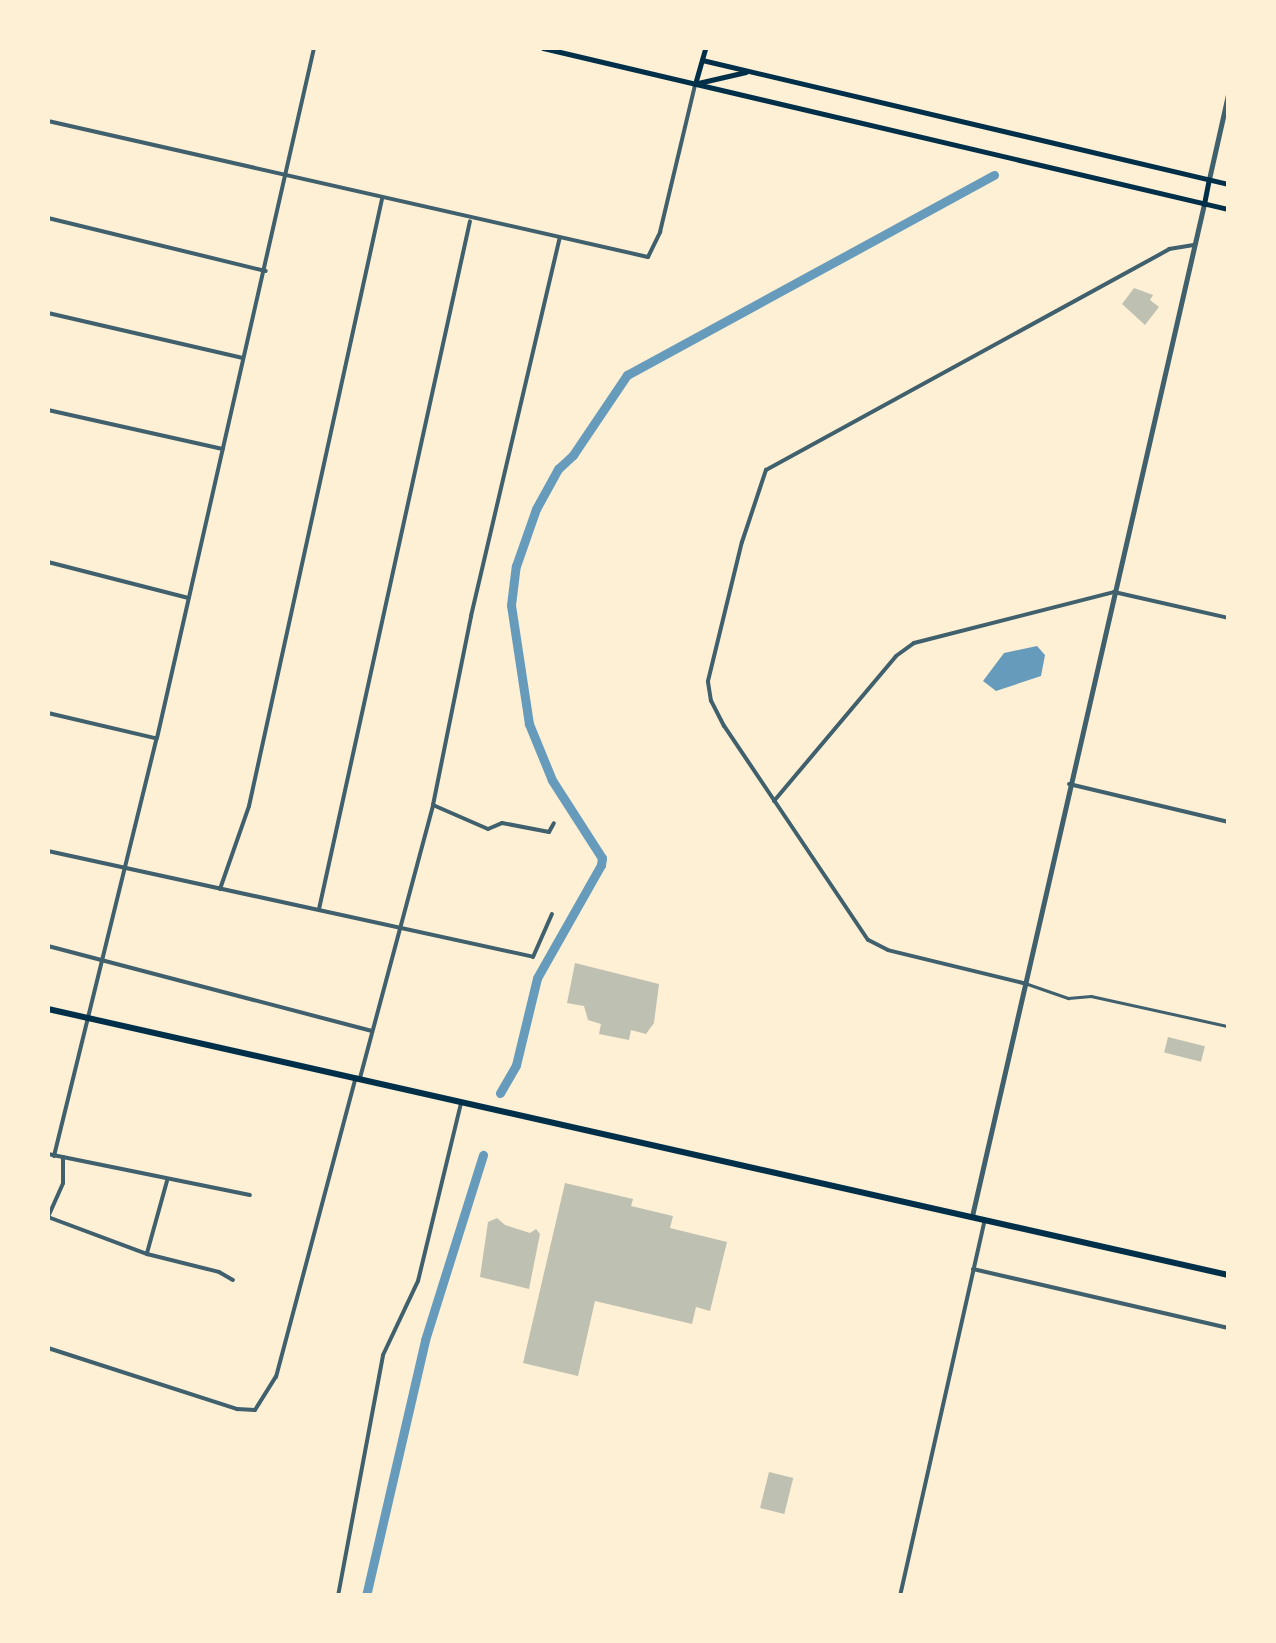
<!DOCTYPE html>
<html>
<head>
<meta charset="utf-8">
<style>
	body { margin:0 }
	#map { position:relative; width:1276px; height:1643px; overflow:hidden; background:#fdf0d5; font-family:"Golos Text",sans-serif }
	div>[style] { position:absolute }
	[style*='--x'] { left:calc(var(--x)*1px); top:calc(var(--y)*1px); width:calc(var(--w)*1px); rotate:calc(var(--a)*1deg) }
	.water>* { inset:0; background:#669bbc }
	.canal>* { height:9px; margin:-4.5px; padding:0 4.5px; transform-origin:4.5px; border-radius:4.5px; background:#669bbc }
	.building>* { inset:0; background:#bec0b2; transform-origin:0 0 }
	.service>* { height:2.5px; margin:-1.25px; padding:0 1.25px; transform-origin:1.25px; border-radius:1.25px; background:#3f606c }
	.minor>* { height:4px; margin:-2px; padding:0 2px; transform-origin:2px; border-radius:2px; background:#3f606c }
	.tertiary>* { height:5px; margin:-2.5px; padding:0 2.5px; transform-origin:2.5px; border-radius:2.5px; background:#3f606c }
	.secondary>* { height:5px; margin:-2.5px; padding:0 2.5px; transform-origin:2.5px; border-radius:2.5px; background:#003049 }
	.primary>* { height:6px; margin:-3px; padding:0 3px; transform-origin:3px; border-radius:3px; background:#003049 }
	span { translate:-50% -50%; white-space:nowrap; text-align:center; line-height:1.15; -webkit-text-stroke:8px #fdf0d5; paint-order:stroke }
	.frame { position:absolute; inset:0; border:50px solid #fdf0d5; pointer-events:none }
</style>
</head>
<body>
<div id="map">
	<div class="water">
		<div style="clip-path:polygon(1037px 646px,1045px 655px,1041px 676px,996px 691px,983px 681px,1004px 653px)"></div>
	</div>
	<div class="canal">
		<div style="--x:500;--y:1093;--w:32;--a:-60"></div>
		<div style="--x:516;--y:1065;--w:89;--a:-76.4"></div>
		<div style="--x:537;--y:978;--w:130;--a:-60.5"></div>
		<div style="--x:601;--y:865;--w:7;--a:-82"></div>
		<div style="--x:602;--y:858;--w:93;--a:-122.7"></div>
		<div style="--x:552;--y:780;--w:61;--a:-112.3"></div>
		<div style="--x:529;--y:724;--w:120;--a:-98.6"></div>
		<div style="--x:511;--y:605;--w:39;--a:-83"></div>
		<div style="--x:516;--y:566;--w:60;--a:-70.7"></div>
		<div style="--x:536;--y:509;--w:46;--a:-61.2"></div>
		<div style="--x:558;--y:469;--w:21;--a:-43"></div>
		<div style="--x:573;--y:455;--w:97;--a:-56"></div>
		<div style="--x:627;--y:375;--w:418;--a:-28.6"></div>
		<div style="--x:366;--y:1596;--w:263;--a:-77"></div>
		<div style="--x:425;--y:1340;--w:194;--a:-72.6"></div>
	</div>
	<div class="building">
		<div style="clip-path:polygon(1134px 288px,1153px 295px,1150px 300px,1159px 307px,1145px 325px,1122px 304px)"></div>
		<div style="clip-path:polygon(575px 963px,659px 984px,654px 1023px,646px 1034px,631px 1030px,629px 1040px,599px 1034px,601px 1024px,588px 1020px,584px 1006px,567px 1003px)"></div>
		<div style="left:1168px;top:1037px;width:38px;height:16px;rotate:14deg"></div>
		<div style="clip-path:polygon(565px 1183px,633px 1199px,631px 1206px,673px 1216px,670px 1228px,727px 1242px,710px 1311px,696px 1307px,692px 1324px,595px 1301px,578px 1376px,523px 1363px)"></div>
		<div style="clip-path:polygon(497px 1218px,505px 1225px,530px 1233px,536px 1229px,540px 1234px,529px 1289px,480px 1277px,488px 1222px)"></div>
		<div style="left:769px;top:1472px;width:25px;height:37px;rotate:14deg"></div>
	</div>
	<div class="service">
		<div style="--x:1025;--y:983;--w:46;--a:19.2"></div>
		<div style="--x:1068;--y:998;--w:23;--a:-5"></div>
		<div style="--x:1091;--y:996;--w:140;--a:12.4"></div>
	</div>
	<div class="minor">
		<div style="--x:48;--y:121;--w:615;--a:12.77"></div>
		<div style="--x:648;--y:257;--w:28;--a:-64"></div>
		<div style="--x:660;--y:232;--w:151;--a:-76.6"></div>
		<div style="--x:48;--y:218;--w:224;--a:13.7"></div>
		<div style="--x:48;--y:313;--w:200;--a:13"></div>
		<div style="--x:48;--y:410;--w:179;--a:12.6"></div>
		<div style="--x:48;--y:562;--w:145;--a:14.4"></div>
		<div style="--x:48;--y:713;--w:110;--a:13.2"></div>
		<div style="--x:1069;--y:784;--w:163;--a:13.4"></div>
		<div style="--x:774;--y:801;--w:189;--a:-49.9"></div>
		<div style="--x:896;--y:656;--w:22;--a:-36"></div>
		<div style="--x:914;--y:643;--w:206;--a:-14.3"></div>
		<div style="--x:1114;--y:592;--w:117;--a:12.8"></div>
		<div style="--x:433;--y:805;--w:60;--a:23.6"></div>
		<div style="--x:488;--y:829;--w:15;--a:-23"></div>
		<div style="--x:502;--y:823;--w:48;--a:10.8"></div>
		<div style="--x:549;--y:832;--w:10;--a:-61"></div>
		<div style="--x:48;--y:851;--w:496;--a:12.3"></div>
		<div style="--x:533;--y:957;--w:47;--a:-66.2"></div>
		<div style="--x:220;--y:889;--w:88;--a:-70.7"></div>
		<div style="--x:249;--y:806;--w:621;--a:-77.64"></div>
		<div style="--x:319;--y:909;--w:704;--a:-77.62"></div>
		<div style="--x:48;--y:946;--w:335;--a:14.7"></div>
		<div style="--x:1023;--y:983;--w:139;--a:-166.3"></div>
		<div style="--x:888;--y:950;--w:22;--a:-153"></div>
		<div style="--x:868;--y:940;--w:258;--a:-123.9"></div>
		<div style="--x:724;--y:726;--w:28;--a:-117"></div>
		<div style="--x:711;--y:701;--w:20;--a:-99"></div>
		<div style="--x:708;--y:681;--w:143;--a:-76.3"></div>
		<div style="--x:742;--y:542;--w:76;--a:-71.6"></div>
		<div style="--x:766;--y:470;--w:460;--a:-28.7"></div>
		<div style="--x:1169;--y:249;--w:25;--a:-9"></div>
		<div style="--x:360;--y:1078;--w:283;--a:-75"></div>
		<div style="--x:433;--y:805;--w:193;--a:-78.6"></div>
		<div style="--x:471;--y:616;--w:388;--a:-76.8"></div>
		<div style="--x:48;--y:1154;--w:206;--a:11.5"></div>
		<div style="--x:54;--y:1156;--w:431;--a:-76.2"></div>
		<div style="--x:157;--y:738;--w:708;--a:-77.18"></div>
		<div style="--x:48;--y:1217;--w:106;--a:20.5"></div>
		<div style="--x:147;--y:1254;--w:74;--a:14"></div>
		<div style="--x:219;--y:1272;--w:16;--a:30"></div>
		<div style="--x:48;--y:1217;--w:37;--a:-66"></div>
		<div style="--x:63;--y:1183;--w:26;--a:-90"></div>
		<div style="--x:147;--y:1253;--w:75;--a:-74.5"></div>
		<div style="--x:973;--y:1269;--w:262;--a:13"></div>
		<div style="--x:48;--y:1348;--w:199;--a:17.9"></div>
		<div style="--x:237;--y:1409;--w:18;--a:3"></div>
		<div style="--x:255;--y:1410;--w:39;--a:-58"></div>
		<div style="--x:276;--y:1377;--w:310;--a:-75.1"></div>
		<div style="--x:338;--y:1596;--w:245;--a:-79.4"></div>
		<div style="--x:383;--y:1355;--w:82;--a:-64.7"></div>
		<div style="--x:418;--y:1281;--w:183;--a:-76.4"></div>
		<div style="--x:900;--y:1596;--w:385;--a:-77.3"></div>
	</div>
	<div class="tertiary">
		<div style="--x:1209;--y:179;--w:86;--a:-77.3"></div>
		<div style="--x:972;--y:1216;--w:1038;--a:-77.09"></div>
	</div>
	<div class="secondary">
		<div style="--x:543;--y:48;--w:704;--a:13.23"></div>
		<div style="--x:702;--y:60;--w:540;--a:13.26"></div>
		<div style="--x:698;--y:83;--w:49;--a:-12.9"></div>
		<div style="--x:695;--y:84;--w:37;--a:-74"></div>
		<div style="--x:1204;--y:204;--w:25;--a:-79"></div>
	</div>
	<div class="primary">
		<div style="--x:48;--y:1009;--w:1210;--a:12.7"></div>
	</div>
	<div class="frame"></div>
</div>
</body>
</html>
